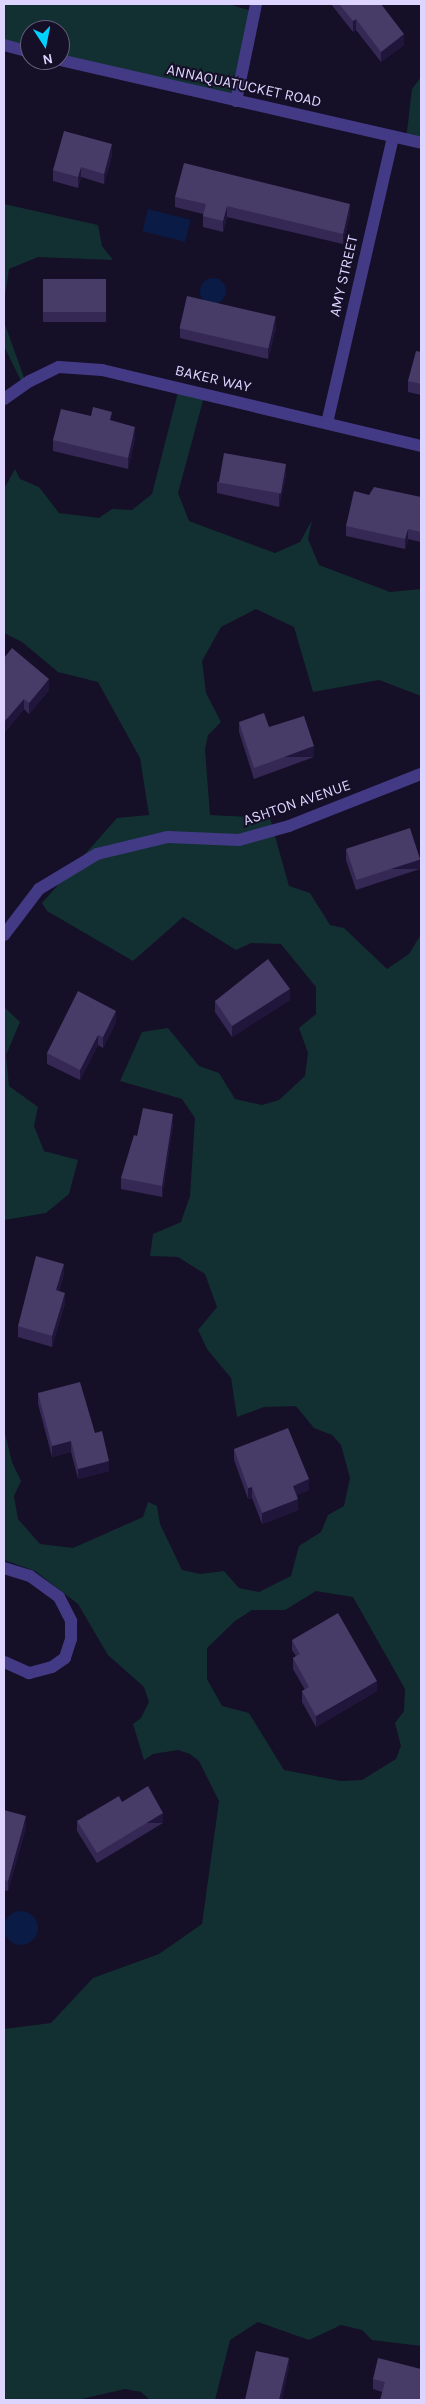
<!DOCTYPE html>
<html>
<head>
<meta charset="utf-8">
<style>
	body { margin:0 }
	#map { position:relative; width:425px; height:2404px; overflow:hidden; background:#150f27; font-family:Karla,sans-serif }
	div>[style] { position:absolute }
	[style*='--x'] { left:calc(var(--x)*1px); top:calc(var(--y)*1px); width:calc(var(--w)*1px); rotate:calc(var(--a)*1deg) }
	.green>* { inset:0; background:#123031 }
	.water>* { inset:0; background:#0a1b45; transform-origin:0 0 }
	.round { border-radius:50% }
	.minor>* { height:12px; margin:-6px; padding:0 6px; transform-origin:6px; border-radius:6px; background:#433a86 }
	.wall>* { inset:0; background:#352855; transform-origin:0 0 }
	.shaded-wall>* { inset:0; background:#20163b; transform-origin:0 0 }
	.building>* { inset:0; background:#473b67; transform-origin:0 0 }
	span { translate:-50% -50%; white-space:nowrap; text-align:center; line-height:1.15; -webkit-text-stroke:4px #150f27; paint-order:stroke }
	.street-label { font-size:15px; color:#ddd5ff }
	.frame { position:absolute; inset:0; border:5px solid #ddd5ff; pointer-events:none }
	.north { position:absolute; left:20px; top:20px; width:50px; height:50px; box-sizing:border-box; background:#150f27; border:1px solid #655e7d; border-radius:50%; rotate:169deg; font-size:14px; font-weight:700; line-height:20px; text-align:center; color:#ddd5ff }
	.north::after { content:''; display:block; margin:auto; width:18px; height:22px; background:#01d1ff; clip-path:polygon(50% 0,100% 100%,50% 72%,0 100%) }
</style>
</head>
<body>
<div id="map">
	<div class="green">
		<div style="clip-path:polygon(4px 4px,228px 4px,252px 11px,235px 102px,60px 60px,60px 30px,30px 30px,30px 53px,4px 45px)"></div>
		<div style="clip-path:polygon(421px 77px,421px 145px,406px 140px,412px 89px)"></div>
		<div style="clip-path:polygon(4px 204px,98px 225px,102px 246px,113px 260px,38px 257px,9px 269px,4px 303px)"></div>
		<div style="clip-path:polygon(4px 322px,25px 380px,23px 385px,4px 346px)"></div>
		<div style="clip-path:polygon(evenodd,178px 392px,204px 397px,178px 493px,189px 521px,275px 553px,300px 542px,312px 520px,308px 539px,319px 565px,390px 592px,421px 589px,421px 696px,379px 680px,313px 692px,294px 627px,256px 609px,221px 627px,202px 661px,206px 693px,221px 722px,208px 735px,205px 749px,210px 815px,270px 818px,289px 886px,310px 893px,330px 925px,344px 928px,387px 969px,409px 954px,421px 934px,421px 2346px,372px 2340px,362px 2330px,341px 2325px,309px 2340px,258px 2322px,230px 2340px,215px 2400px,150px 2400px,141px 2392px,125px 2389px,77px 2400px,4px 2400px,4px 2029px,51px 2023px,93px 1978px,159px 1954px,202px 1924px,219px 1801px,199px 1761px,190px 1754px,178px 1750px,153px 1754px,144px 1760px,133px 1724px,141px 1718px,149px 1702px,144px 1687px,108px 1655px,78px 1604px,35px 1571px,4px 1560px,4px 1429px,12px 1462px,21px 1481px,14px 1496px,18px 1519px,40px 1544px,73px 1548px,143px 1517px,148px 1502px,157px 1506px,160px 1524px,182px 1570px,200px 1574px,224px 1571px,239px 1588px,259px 1592px,291px 1576px,299px 1546px,321px 1532px,328px 1515px,344px 1506px,350px 1478px,341px 1445px,332px 1435px,314px 1428px,296px 1406px,264px 1407px,237px 1417px,231px 1378px,207px 1349px,198px 1330px,217px 1307px,205px 1274px,178px 1257px,150px 1256px,153px 1234px,181px 1222px,190px 1196px,195px 1118px,182px 1099px,120px 1081px,142px 1032px,168px 1028px,199px 1066px,219px 1073px,235px 1099px,262px 1105px,279px 1100px,305px 1076px,308px 1053px,299px 1028px,316px 1014px,316px 987px,281px 944px,251px 943px,236px 950px,183px 917px,133px 961px,47px 911px,42px 903px,117px 818px,149px 815px,140px 758px,98px 682px,58px 672px,22px 642px,4px 633px,4px 489px,15px 469px,20px 479px,39px 487px,59px 513px,99px 518px,112px 509px,132px 510px,152px 494px,178px 392px,316px 1591px,353px 1597px,405px 1689px,404px 1711px,395px 1723px,401px 1746px,396px 1759px,362px 1780px,341px 1781px,284px 1770px,249px 1713px,222px 1706px,207px 1679px,207px 1648px,235px 1621px,252px 1610px,285px 1610px,316px 1591px)"></div>
		<div style="clip-path:polygon(4px 1007px,20px 1022px,6px 1055px,9px 1086px,38px 1107px,34px 1126px,44px 1151px,78px 1160px,69px 1194px,46px 1213px,4px 1220px)"></div>
	</div>
	<div class="water">
		<div style="left:148px;top:209px;width:44px;height:23px;rotate:14deg"></div>
		<div class="round" style="left:200px;top:278px;width:26px;height:26px"></div>
		<div class="round" style="left:4px;top:1911px;width:34px;height:34px"></div>
	</div>
	<div class="minor">
		<div style="--x:4;--y:45;--w:27;--a:15"></div>
		<div style="--x:60;--y:60;--w:370;--a:12.9"></div>
		<div style="--x:236;--y:101;--w:99;--a:-78.3"></div>
		<div style="--x:4;--y:399;--w:32;--a:-35"></div>
		<div style="--x:30;--y:381;--w:32;--a:-26"></div>
		<div style="--x:59;--y:367;--w:43;--a:4"></div>
		<div style="--x:102;--y:370;--w:328;--a:13.4"></div>
		<div style="--x:327;--y:423;--w:294;--a:-77"></div>
		<div style="--x:4;--y:935;--w:58;--a:-52.7"></div>
		<div style="--x:39;--y:889;--w:68;--a:-31.1"></div>
		<div style="--x:97;--y:854;--w:73;--a:-13.5"></div>
		<div style="--x:168;--y:837;--w:71;--a:2.4"></div>
		<div style="--x:239;--y:840;--w:52;--a:-15.6"></div>
		<div style="--x:289;--y:826;--w:142;--a:-21.5"></div>
		<div style="--x:4;--y:1568;--w:27;--a:17"></div>
		<div style="--x:30;--y:1576;--w:36;--a:36"></div>
		<div style="--x:59;--y:1597;--w:27;--a:63"></div>
		<div style="--x:71;--y:1621;--w:18;--a:90"></div>
		<div style="--x:71;--y:1639;--w:20;--a:108"></div>
		<div style="--x:65;--y:1658;--w:16;--a:145"></div>
		<div style="--x:52;--y:1667;--w:24;--a:165"></div>
		<div style="--x:29;--y:1673;--w:27;--a:-156"></div>
	</div>
	<div class="wall">
		<div style="clip-path:polygon(331px 4px,381px 4px,404px 45px,381px 62px,356px 30px,353px 32px)"></div>
		<div style="clip-path:polygon(112px 155px,104px 184px,81px 177px,78px 188px,53px 181px,53px 170px)"></div>
		<div style="clip-path:polygon(175px 197px,350px 214px,343px 244px,227px 217px,223px 232px,203px 227px,203px 214px,175px 207px)"></div>
		<div style="left:106px;top:279px;width:43px;height:63px;rotate:90deg"></div>
		<div style="clip-path:polygon(276px 327px,268px 359px,180px 338px,180px 328px)"></div>
		<div style="clip-path:polygon(421px 352px,421px 395px,408px 392px,408px 381px)"></div>
		<div style="clip-path:polygon(112px 421px,135px 438px,128px 469px,53px 451px,53px 440px)"></div>
		<div style="clip-path:polygon(286px 475px,279px 507px,217px 493px,217px 482px)"></div>
		<div style="clip-path:polygon(421px 497px,421px 542px,408px 539px,405px 549px,346px 536px,346px 526px)"></div>
		<div style="clip-path:polygon(4px 658px,49px 690px,29px 714px,24px 709px,4px 733px)"></div>
		<div style="clip-path:polygon(239px 722px,314px 757px,254px 779px,239px 732px)"></div>
		<div style="clip-path:polygon(346px 849px,420px 869px,356px 890px,346px 860px)"></div>
		<div style="clip-path:polygon(290px 1000px,232px 1037px,215px 1012px,215px 1001px)"></div>
		<div style="clip-path:polygon(116px 1022px,103px 1048px,98px 1045px,80px 1080px,47px 1064px,47px 1053px)"></div>
		<div style="clip-path:polygon(173px 1124px,162px 1197px,121px 1189px,121px 1178px,137px 1136px)"></div>
		<div style="clip-path:polygon(64px 1274px,59px 1291px,65px 1303px,52px 1347px,18px 1337px,18px 1326px)"></div>
		<div style="clip-path:polygon(38px 1393px,95px 1433px,109px 1471px,78px 1479px,71px 1452px,52px 1457px,38px 1404px)"></div>
		<div style="clip-path:polygon(234px 1449px,309px 1490px,296px 1495px,298px 1510px,262px 1524px,252px 1498px,248px 1499px,234px 1460px)"></div>
		<div style="clip-path:polygon(292px 1640px,377px 1691px,316px 1727px,302px 1702px,302px 1691px,305px 1690px,293px 1669px,293px 1658px,296px 1656px,292px 1650px)"></div>
		<div style="clip-path:polygon(122px 1802px,163px 1823px,97px 1863px,77px 1831px,77px 1821px)"></div>
		<div style="clip-path:polygon(4px 1810px,26px 1827px,8px 1891px,4px 1890px)"></div>
		<div style="clip-path:polygon(421px 2369px,382px 2392px,373px 2389px,373px 2379px)"></div>
	</div>
	<div class="shaded-wall">
		<div style="clip-path:polygon(356px 19px,356px 30px,353px 32px,353px 21px)"></div>
		<div style="clip-path:polygon(404px 34px,404px 45px,381px 62px,381px 52px)"></div>
		<div style="clip-path:polygon(112px 144px,112px 155px,104px 184px,104px 174px)"></div>
		<div style="clip-path:polygon(81px 167px,81px 177px,78px 188px,78px 177px)"></div>
		<div style="clip-path:polygon(350px 204px,350px 214px,343px 244px,343px 234px)"></div>
		<div style="clip-path:polygon(227px 206px,227px 217px,223px 232px,223px 221px)"></div>
		<div style="clip-path:polygon(276px 317px,276px 327px,268px 359px,268px 349px)"></div>
		<div style="clip-path:polygon(135px 427px,135px 438px,128px 469px,128px 458px)"></div>
		<div style="clip-path:polygon(286px 464px,286px 475px,279px 507px,279px 496px)"></div>
		<div style="clip-path:polygon(408px 529px,408px 539px,405px 549px,405px 539px)"></div>
		<div style="clip-path:polygon(49px 679px,49px 690px,29px 714px,29px 703px)"></div>
		<div style="clip-path:polygon(24px 699px,24px 709px,4px 733px,4px 722px)"></div>
		<div style="left:314px;top:746px;width:11px;height:64px;rotate:90deg"></div>
		<div style="left:420px;top:859px;width:10px;height:67px;rotate:90deg"></div>
		<div style="clip-path:polygon(290px 989px,290px 1000px,232px 1037px,232px 1026px)"></div>
		<div style="clip-path:polygon(116px 1011px,116px 1022px,103px 1048px,103px 1037px)"></div>
		<div style="clip-path:polygon(98px 1035px,98px 1045px,80px 1080px,80px 1070px)"></div>
		<div style="clip-path:polygon(173px 1114px,173px 1124px,162px 1197px,162px 1186px)"></div>
		<div style="clip-path:polygon(64px 1264px,64px 1274px,56px 1301px,56px 1290px)"></div>
		<div style="clip-path:polygon(65px 1293px,65px 1303px,52px 1347px,52px 1336px)"></div>
		<div style="clip-path:polygon(71px 1441px,71px 1452px,52px 1457px,52px 1446px)"></div>
		<div style="clip-path:polygon(109px 1461px,109px 1471px,78px 1479px,78px 1469px)"></div>
		<div style="clip-path:polygon(309px 1479px,309px 1490px,293px 1496px,293px 1486px)"></div>
		<div style="clip-path:polygon(252px 1487px,252px 1498px,248px 1499px,248px 1488px)"></div>
		<div style="clip-path:polygon(298px 1499px,298px 1510px,262px 1524px,262px 1513px)"></div>
		<div style="clip-path:polygon(377px 1681px,377px 1691px,316px 1727px,316px 1716px)"></div>
		<div style="left:163px;top:1813px;width:10px;height:77px;rotate:90deg"></div>
		<div style="clip-path:polygon(26px 1816px,26px 1827px,8px 1891px,8px 1881px)"></div>
		<div style="clip-path:polygon(289px 2358px,289px 2368px,282px 2400px,279px 2400px)"></div>
	</div>
	<div class="building">
		<div style="clip-path:polygon(339px 4px,381px 4px,404px 34px,381px 52px,356px 19px,353px 21px)"></div>
		<div style="clip-path:polygon(64px 131px,112px 144px,104px 174px,81px 167px,78px 177px,53px 170px)"></div>
		<div style="clip-path:polygon(184px 163px,350px 204px,343px 234px,227px 206px,223px 221px,203px 216px,206px 204px,175px 197px)"></div>
		<div style="left:106px;top:279px;width:33px;height:63px;rotate:90deg"></div>
		<div style="left:187px;top:296px;width:91px;height:33px;rotate:13deg"></div>
		<div style="clip-path:polygon(416px 351px,421px 352px,421px 384px,408px 381px)"></div>
		<div style="clip-path:polygon(93px 407px,112px 412px,110px 420px,135px 427px,128px 458px,53px 440px,61px 409px,91px 416px)"></div>
		<div style="left:224px;top:453px;width:63px;height:30px;rotate:10deg"></div>
		<div style="clip-path:polygon(374px 487px,421px 497px,421px 532px,408px 529px,405px 539px,346px 526px,354px 491px,369px 495px)"></div>
		<div style="clip-path:polygon(12px 648px,49px 679px,29px 703px,24px 699px,4px 722px,4px 658px)"></div>
		<div style="clip-path:polygon(264px 713px,269px 727px,304px 716px,314px 746px,254px 768px,239px 722px)"></div>
		<div style="left:410px;top:828px;width:33px;height:67px;rotate:72deg"></div>
		<div style="clip-path:polygon(268px 959px,290px 989px,232px 1026px,215px 1001px)"></div>
		<div style="clip-path:polygon(78px 991px,116px 1011px,103px 1037px,98px 1035px,80px 1070px,47px 1053px)"></div>
		<div style="clip-path:polygon(143px 1108px,173px 1114px,162px 1186px,121px 1178px,134px 1135px,137px 1136px)"></div>
		<div style="clip-path:polygon(36px 1256px,64px 1264px,56px 1290px,65px 1293px,52px 1336px,18px 1326px)"></div>
		<div style="clip-path:polygon(80px 1382px,95px 1433px,102px 1431px,109px 1461px,78px 1469px,71px 1441px,52px 1446px,38px 1393px)"></div>
		<div style="clip-path:polygon(288px 1428px,309px 1479px,293px 1486px,298px 1499px,262px 1513px,252px 1487px,248px 1488px,234px 1449px)"></div>
		<div style="clip-path:polygon(338px 1613px,377px 1681px,316px 1716px,302px 1691px,309px 1687px,293px 1658px,300px 1654px,292px 1640px)"></div>
		<div style="clip-path:polygon(148px 1786px,163px 1813px,97px 1853px,77px 1821px,119px 1796px,122px 1802px)"></div>
		<div style="clip-path:polygon(4px 1810px,26px 1816px,8px 1881px,4px 1879px)"></div>
		<div style="clip-path:polygon(256px 2351px,289px 2358px,279px 2400px,245px 2400px)"></div>
		<div style="clip-path:polygon(378px 2358px,421px 2369px,421px 2400px,380px 2400px,385px 2382px,373px 2379px)"></div>
	</div>
	<div class="street-label">
		<span style="left:244px;top:86px;rotate:12deg">ANNAQUATUCKET ROAD</span>
		<span style="left:344px;top:276px;rotate:-77deg">AMY STREET</span>
		<span style="left:213px;top:379px;rotate:13deg">BAKER WAY</span>
		<span style="left:297px;top:803px;rotate:-19deg">ASHTON AVENUE</span>
	</div>
	<div class="frame"></div>
	<div class="north">N</div>
</div>
</body>
</html>
